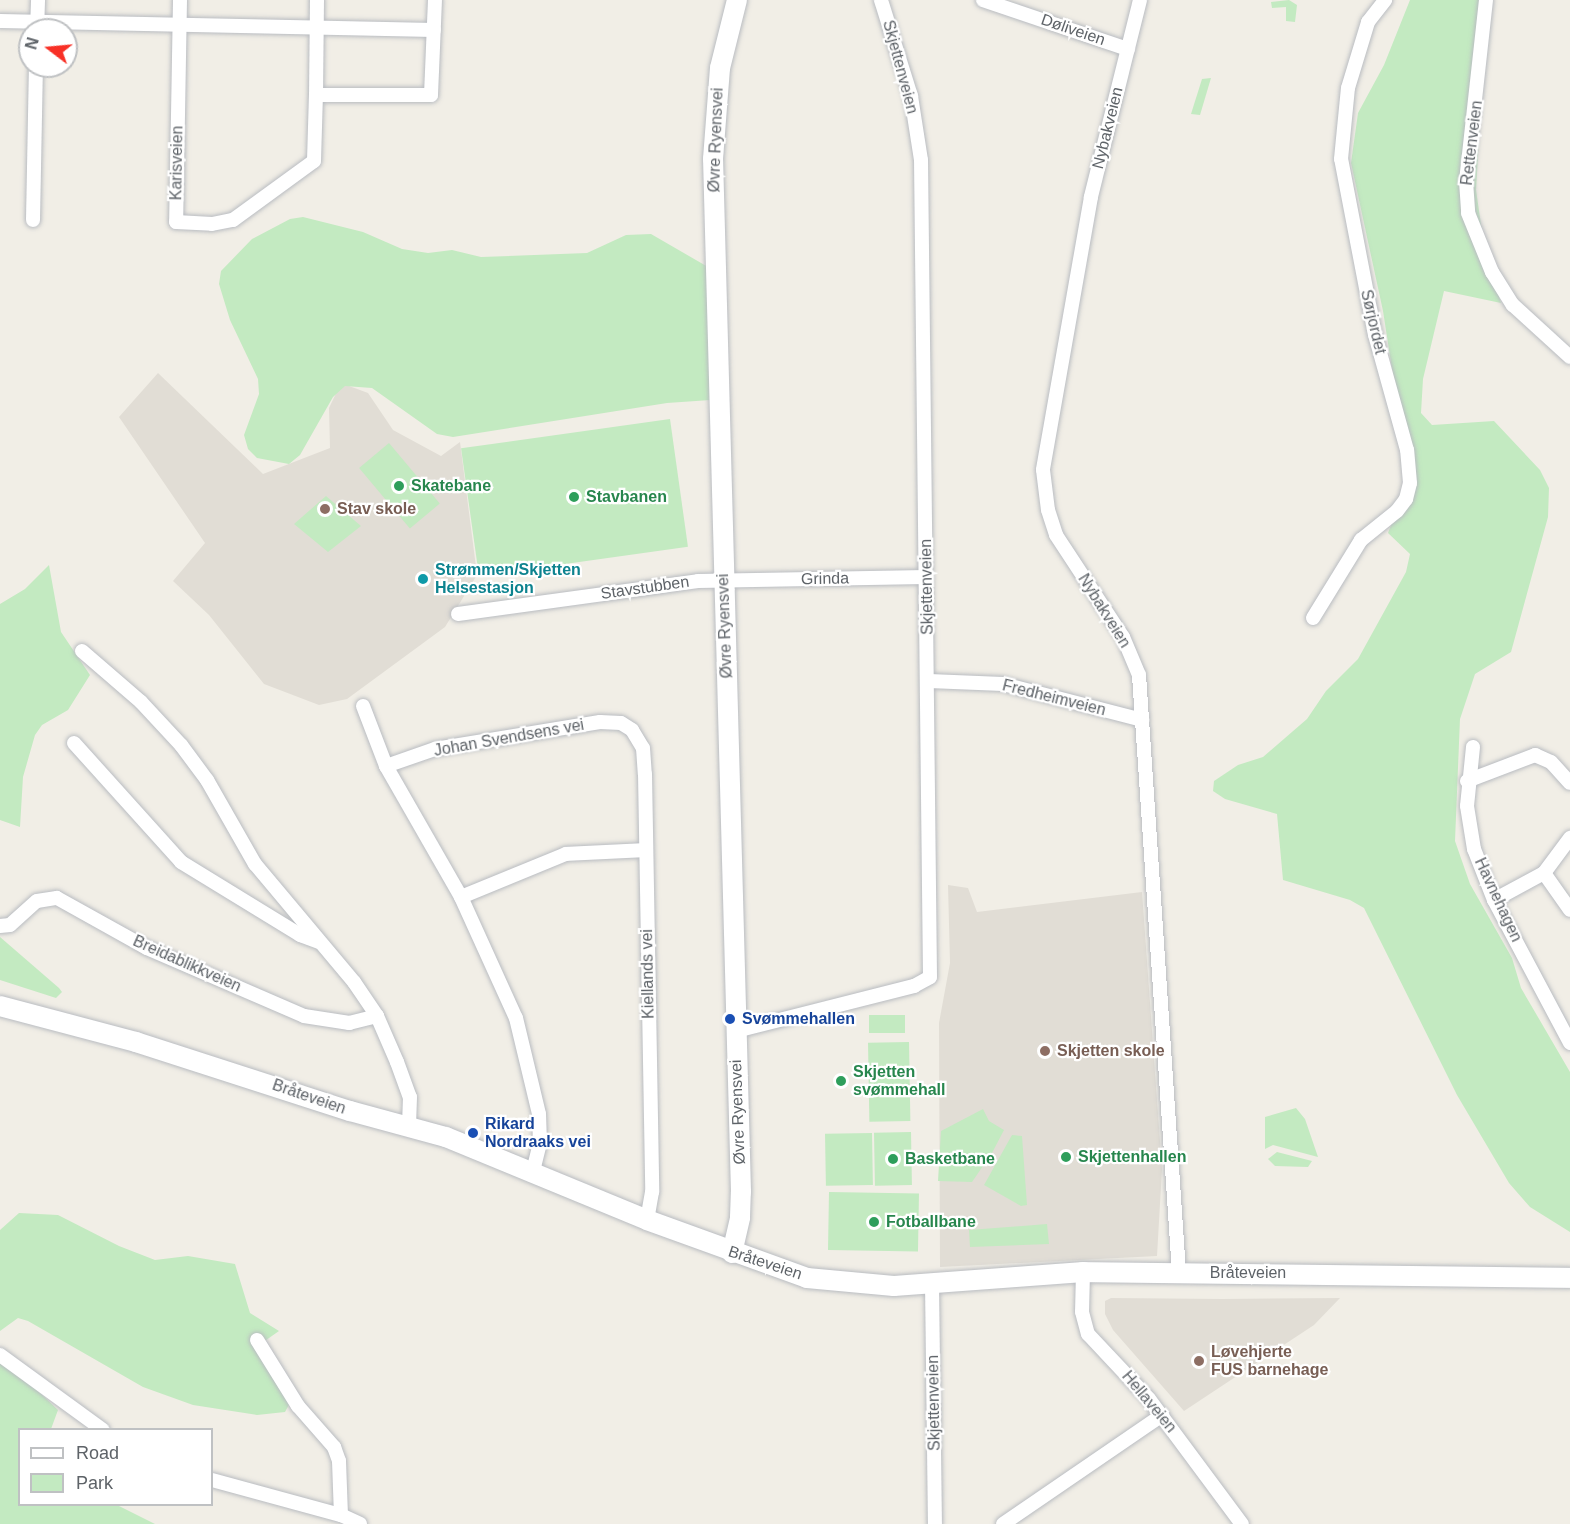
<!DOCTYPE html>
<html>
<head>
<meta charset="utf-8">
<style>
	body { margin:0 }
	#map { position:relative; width:1570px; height:1524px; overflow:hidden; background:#f1eee6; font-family:Helvetica,sans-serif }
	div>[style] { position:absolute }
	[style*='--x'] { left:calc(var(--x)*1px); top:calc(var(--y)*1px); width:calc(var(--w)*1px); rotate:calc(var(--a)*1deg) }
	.education>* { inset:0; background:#e1ddd5 }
	.green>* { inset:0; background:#c3eac1; transform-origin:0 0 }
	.roads { filter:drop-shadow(0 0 2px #b9bcc1) drop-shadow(0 0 2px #b9bcc1) }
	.street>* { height:14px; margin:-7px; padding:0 7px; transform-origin:7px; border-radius:7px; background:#fff }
	.secondary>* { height:20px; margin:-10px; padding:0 10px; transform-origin:10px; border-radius:10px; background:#fff }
	.dots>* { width:16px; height:16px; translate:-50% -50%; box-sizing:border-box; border:3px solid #fff; border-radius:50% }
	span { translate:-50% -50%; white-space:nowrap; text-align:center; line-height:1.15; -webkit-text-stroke:4.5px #fff; paint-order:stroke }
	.street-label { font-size:16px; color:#5e6368 }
	.leisure-label { font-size:16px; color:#27864d; font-weight:700 }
	.left { translate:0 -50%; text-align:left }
	.education-label { font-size:16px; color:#785e54; font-weight:700 }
	.culture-label { font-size:16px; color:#0d838f; font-weight:700 }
	.transit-label { font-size:16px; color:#164399; font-weight:700 }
	.legend { position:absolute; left:18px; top:1428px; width:195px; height:78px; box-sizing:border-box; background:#fff; border:2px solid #bfc1c3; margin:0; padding:8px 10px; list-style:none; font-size:18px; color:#5e6368 }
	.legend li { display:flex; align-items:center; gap:12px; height:30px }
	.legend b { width:30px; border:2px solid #bfc1c3 }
	.north { position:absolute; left:18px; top:18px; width:60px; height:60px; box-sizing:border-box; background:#fff; border:2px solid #bfc1c3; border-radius:50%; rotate:286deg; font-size:16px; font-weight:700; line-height:24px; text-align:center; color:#5e6368 }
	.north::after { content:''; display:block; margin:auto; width:21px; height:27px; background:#f83026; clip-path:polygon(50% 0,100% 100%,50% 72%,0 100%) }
</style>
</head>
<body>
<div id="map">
	<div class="education">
		<div style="clip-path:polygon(158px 373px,263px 474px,330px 448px,329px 408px,341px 383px,368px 393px,393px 430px,441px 456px,460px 442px,477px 575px,445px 627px,347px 699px,319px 705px,264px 684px,209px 615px,173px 581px,205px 543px,119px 417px)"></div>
		<div style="clip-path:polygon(948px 885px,968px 888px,977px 912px,1142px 892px,1162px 1169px,1157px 1256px,940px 1267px,939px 1023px,950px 963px)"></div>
		<div style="clip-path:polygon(1111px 1298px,1222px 1299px,1340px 1298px,1314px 1325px,1184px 1411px,1113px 1330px,1105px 1314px,1105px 1301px)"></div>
	</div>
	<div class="green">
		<div style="clip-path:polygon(1289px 0,1297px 5px,1295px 22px,1286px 21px,1286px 7px,1272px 8px,1271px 2px)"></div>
		<div style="clip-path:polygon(1410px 0,1487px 0,1476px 190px,1484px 245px,1501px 303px,1444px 291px,1423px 379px,1421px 413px,1432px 425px,1494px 421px,1540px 470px,1549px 488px,1548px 517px,1511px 652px,1475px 674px,1460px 719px,1455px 841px,1470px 884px,1512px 958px,1521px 988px,1570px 1072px,1570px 1232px,1530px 1207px,1509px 1183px,1457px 1095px,1364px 908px,1350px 900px,1283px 880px,1277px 814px,1225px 799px,1213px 791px,1214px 781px,1238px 765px,1263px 757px,1307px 719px,1326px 691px,1358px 659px,1406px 572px,1410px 554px,1388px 533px,1409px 479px,1383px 311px,1351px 163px,1358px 113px,1384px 65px)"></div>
		<div style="clip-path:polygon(1211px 78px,1200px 115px,1191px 114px,1202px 79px)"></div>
		<div style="clip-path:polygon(303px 217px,363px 232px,402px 249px,428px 253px,452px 250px,481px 257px,587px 253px,626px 235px,651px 234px,708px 267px,725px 399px,667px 403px,453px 437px,437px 434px,372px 388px,345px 386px,333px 397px,300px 455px,289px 464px,257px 458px,248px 449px,244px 435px,259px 394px,258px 379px,230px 320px,219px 284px,221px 271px,252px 239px,290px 219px)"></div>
		<div style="left:670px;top:419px;width:129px;height:211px;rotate:82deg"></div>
		<div style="left:389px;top:443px;width:79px;height:39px;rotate:50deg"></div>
		<div style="clip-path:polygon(326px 496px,361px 526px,328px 552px,294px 524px)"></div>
		<div style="clip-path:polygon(49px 565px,61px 632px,90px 675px,68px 710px,42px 725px,35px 735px,23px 777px,20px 827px,0 820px,0 604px,25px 589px)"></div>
		<div style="clip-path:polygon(0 937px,59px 988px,62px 992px,56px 998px,0 980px)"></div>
		<div style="left:869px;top:1015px;width:36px;height:18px"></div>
		<div style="left:909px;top:1042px;width:79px;height:41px;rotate:89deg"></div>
		<div style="clip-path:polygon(1296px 1108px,1305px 1119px,1318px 1157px,1273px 1145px,1265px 1149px,1265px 1117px)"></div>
		<div style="clip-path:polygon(983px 1109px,989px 1121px,1004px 1130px,992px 1153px,972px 1182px,938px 1181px,941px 1131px)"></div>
		<div style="left:911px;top:1132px;width:53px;height:37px;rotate:89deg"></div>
		<div style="left:872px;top:1133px;width:52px;height:47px;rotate:89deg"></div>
		<div style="clip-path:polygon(1012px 1135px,1022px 1136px,1027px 1205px,1021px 1206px,984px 1185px)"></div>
		<div style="clip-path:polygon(1277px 1152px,1312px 1161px,1308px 1167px,1275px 1166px,1268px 1159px)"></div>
		<div style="left:829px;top:1192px;width:90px;height:58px;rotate:1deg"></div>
		<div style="clip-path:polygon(19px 1213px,58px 1215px,119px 1246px,155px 1260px,188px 1256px,235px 1264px,250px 1313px,279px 1331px,259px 1345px,291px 1401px,285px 1412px,257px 1415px,193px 1405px,143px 1387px,28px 1321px,18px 1318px,0 1331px,0 1230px)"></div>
		<div style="clip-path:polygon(1047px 1224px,1049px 1244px,970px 1247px,969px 1230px)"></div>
		<div style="clip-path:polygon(0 1355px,58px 1410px,51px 1429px,20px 1430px,20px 1504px,117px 1505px,155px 1524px,0 1524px)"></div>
	</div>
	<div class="roads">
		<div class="street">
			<div style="--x:180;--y:0;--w:222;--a:91"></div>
			<div style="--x:176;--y:222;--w:36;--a:3"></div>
			<div style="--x:212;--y:224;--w:21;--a:-11"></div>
			<div style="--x:233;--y:220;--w:100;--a:-36.1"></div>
			<div style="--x:314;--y:161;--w:66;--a:-88.3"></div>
			<div style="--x:316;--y:95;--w:115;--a:0"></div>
			<div style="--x:431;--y:95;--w:95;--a:-87.6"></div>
			<div style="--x:983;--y:0;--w:153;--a:18.7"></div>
			<div style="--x:1140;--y:0;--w:203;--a:104"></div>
			<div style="--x:1091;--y:197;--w:277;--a:100"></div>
			<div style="--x:1043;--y:470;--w:40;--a:82.9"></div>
			<div style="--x:1048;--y:510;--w:26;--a:72"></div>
			<div style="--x:1056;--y:535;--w:122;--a:56.7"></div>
			<div style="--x:1123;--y:637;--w:41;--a:67.2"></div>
			<div style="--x:1139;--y:675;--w:598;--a:86.17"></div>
			<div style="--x:1486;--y:0;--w:182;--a:96.3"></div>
			<div style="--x:1466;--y:181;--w:32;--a:86"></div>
			<div style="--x:1468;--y:213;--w:64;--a:67.9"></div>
			<div style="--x:1492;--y:272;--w:39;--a:58"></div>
			<div style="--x:1513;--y:305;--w:77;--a:42.4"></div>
			<div style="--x:0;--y:21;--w:434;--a:1.2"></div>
			<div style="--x:37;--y:30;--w:30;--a:-88"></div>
			<div style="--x:316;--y:95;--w:95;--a:-89.4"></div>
			<div style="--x:33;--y:220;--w:154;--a:-88.9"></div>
			<div style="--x:458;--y:614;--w:242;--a:-7.8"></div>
			<div style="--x:698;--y:581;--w:228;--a:-1"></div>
			<div style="--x:1313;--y:618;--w:92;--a:-58.4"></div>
			<div style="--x:1361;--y:540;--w:46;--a:-38.9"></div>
			<div style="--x:1397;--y:511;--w:15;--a:-53"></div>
			<div style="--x:1406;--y:499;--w:16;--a:-76"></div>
			<div style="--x:1410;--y:483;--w:33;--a:-95"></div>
			<div style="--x:1407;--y:450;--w:119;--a:-105.5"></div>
			<div style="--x:1375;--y:335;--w:179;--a:-100.9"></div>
			<div style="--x:1341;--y:159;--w:71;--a:-84.4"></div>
			<div style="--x:1348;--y:88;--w:69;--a:-73.1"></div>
			<div style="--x:1368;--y:22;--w:28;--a:-52"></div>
			<div style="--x:82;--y:651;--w:78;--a:40.8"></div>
			<div style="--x:141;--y:702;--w:59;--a:47.1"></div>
			<div style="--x:181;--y:745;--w:44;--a:53.4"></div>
			<div style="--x:207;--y:780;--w:97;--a:60.3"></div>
			<div style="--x:255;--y:864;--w:154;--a:50"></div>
			<div style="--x:354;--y:982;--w:41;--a:55.9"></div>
			<div style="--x:377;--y:1016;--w:50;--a:66.5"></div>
			<div style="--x:397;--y:1062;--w:37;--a:70"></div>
			<div style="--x:410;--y:1097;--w:29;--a:92"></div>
			<div style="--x:929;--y:681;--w:74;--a:2.3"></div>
			<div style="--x:1003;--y:684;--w:144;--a:14.5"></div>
			<div style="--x:363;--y:706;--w:64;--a:69"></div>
			<div style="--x:386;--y:766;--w:151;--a:60.2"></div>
			<div style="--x:461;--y:897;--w:133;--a:65.6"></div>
			<div style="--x:516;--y:1018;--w:99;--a:76.5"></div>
			<div style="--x:539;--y:1114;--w:29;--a:88"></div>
			<div style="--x:540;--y:1143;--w:30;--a:104"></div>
			<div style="--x:74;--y:743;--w:160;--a:48"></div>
			<div style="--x:181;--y:862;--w:140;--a:31.5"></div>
			<div style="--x:300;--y:935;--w:20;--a:20"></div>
			<div style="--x:1473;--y:747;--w:59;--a:95.8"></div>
			<div style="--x:1467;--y:806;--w:44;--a:80.8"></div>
			<div style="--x:1474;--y:849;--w:55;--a:68.6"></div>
			<div style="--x:1494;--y:900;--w:162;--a:62"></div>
			<div style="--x:386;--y:766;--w:52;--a:-19.1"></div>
			<div style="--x:435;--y:749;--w:167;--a:-9.3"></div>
			<div style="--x:600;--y:722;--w:21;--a:3"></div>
			<div style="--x:621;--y:723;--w:13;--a:32"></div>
			<div style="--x:632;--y:730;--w:21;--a:59"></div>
			<div style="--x:643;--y:748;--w:26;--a:86"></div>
			<div style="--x:645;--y:774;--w:418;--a:89"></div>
			<div style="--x:652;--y:1192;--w:28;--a:100"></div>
			<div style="--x:1467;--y:781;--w:73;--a:-20.9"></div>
			<div style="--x:1535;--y:755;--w:17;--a:24"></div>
			<div style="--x:1551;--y:762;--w:28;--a:48"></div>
			<div style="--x:1544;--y:873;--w:45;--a:54.9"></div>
			<div style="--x:461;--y:897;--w:113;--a:-22.3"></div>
			<div style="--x:566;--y:854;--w:79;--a:-2.9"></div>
			<div style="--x:1494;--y:900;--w:57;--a:-28.4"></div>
			<div style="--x:1544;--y:873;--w:44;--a:-53.4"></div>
			<div style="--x:0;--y:926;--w:10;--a:-6"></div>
			<div style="--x:10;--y:925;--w:36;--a:-42"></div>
			<div style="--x:37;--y:901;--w:20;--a:-9"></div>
			<div style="--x:57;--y:898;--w:103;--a:29.1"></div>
			<div style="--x:147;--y:948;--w:171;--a:23.4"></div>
			<div style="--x:304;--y:1016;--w:46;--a:8.8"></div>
			<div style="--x:349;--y:1023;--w:29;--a:-14"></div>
			<div style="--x:736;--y:1031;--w:184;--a:-14.2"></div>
			<div style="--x:914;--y:986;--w:18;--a:-29"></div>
			<div style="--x:930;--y:977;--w:817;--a:-90.63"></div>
			<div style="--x:921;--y:160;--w:65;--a:-98.9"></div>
			<div style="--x:911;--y:96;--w:101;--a:-107.4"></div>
			<div style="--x:1083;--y:1272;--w:40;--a:91.4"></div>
			<div style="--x:1082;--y:1312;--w:23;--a:75"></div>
			<div style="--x:1088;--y:1334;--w:89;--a:46.8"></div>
			<div style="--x:1149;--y:1399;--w:156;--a:53.4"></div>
			<div style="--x:932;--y:1283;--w:241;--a:89.3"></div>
			<div style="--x:257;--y:1340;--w:78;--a:58.2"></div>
			<div style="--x:298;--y:1406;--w:55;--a:48.7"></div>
			<div style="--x:334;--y:1447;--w:15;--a:70"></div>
			<div style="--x:339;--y:1461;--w:54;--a:87.9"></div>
			<div style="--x:0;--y:1355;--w:127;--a:36.1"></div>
			<div style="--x:212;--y:1480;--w:134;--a:15.2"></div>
			<div style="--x:341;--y:1515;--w:21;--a:25"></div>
			<div style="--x:1003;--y:1524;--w:193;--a:-34.4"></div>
		</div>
		<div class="secondary">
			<div style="--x:0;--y:1006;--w:141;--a:14.8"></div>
			<div style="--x:136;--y:1042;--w:225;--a:17.9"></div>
			<div style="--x:350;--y:1111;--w:99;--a:15.2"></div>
			<div style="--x:446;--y:1137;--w:217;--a:22.4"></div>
			<div style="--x:647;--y:1220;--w:170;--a:19.9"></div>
			<div style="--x:807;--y:1278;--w:87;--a:5.3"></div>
			<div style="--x:894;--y:1286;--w:190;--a:-4.2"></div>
			<div style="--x:1083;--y:1272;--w:487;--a:0.7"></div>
			<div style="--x:732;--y:1253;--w:37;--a:-77"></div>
			<div style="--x:740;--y:1217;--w:25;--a:-88"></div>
			<div style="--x:741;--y:1192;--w:1033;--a:-91.55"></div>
			<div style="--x:713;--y:159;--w:91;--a:-85.6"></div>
			<div style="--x:720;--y:68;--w:70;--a:-76"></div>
		</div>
	</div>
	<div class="dots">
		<div style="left:399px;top:486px;background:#2e9e5b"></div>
		<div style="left:574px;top:497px;background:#2e9e5b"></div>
		<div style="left:325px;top:509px;background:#8d6e63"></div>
		<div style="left:423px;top:579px;background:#0f9aa8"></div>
		<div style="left:730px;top:1019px;background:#1a4fb4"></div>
		<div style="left:1045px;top:1051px;background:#8d6e63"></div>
		<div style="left:841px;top:1081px;background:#2e9e5b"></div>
		<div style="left:473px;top:1133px;background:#1a4fb4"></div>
		<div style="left:1066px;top:1157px;background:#2e9e5b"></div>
		<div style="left:893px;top:1159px;background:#2e9e5b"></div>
		<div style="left:874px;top:1222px;background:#2e9e5b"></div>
		<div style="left:1199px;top:1361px;background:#8d6e63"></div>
	</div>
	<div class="street-label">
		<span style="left:1073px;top:30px;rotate:19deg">Døliveien</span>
		<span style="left:900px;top:67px;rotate:75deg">Skjettenveien</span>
		<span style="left:1108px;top:128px;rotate:-76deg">Nybakveien</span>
		<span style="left:716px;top:140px;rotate:-88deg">Øvre Ryensvei</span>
		<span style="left:1472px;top:143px;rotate:-83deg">Rettenveien</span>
		<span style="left:177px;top:163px;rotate:-89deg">Karisveien</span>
		<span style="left:1373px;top:322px;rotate:77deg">Sørjordet</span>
		<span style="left:825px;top:579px;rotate:-1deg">Grinda</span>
		<span style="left:927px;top:587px;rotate:-91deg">Skjettenveien</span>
		<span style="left:645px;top:588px;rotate:-8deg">Stavstubben</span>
		<span style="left:1104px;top:611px;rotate:58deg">Nybakveien</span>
		<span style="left:725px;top:626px;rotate:-92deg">Øvre Ryensvei</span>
		<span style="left:1054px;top:698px;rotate:14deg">Fredheimveien</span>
		<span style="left:509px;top:738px;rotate:-10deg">Johan Svendsens vei</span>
		<span style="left:1498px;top:900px;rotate:65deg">Havnehagen</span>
		<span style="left:187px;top:964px;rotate:24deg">Breidablikkveien</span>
		<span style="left:648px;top:974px;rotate:-91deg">Kiellands vei</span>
		<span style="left:309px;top:1097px;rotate:19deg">Bråteveien</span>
		<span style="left:738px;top:1112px;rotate:-92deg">Øvre Ryensvei</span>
		<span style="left:765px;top:1263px;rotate:18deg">Bråteveien</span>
		<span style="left:1248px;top:1273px">Bråteveien</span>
		<span style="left:1149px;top:1402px;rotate:50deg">Hellaveien</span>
		<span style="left:934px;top:1403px;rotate:-91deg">Skjettenveien</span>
	</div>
	<div class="leisure-label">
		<span class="left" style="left:411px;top:486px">Skatebane</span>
		<span class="left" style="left:586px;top:497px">Stavbanen</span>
		<span class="left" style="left:853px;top:1081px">Skjetten<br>svømmehall</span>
		<span class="left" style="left:1078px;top:1157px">Skjettenhallen</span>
		<span class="left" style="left:905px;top:1159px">Basketbane</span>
		<span class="left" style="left:886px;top:1222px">Fotballbane</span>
	</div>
	<div class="education-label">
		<span class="left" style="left:337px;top:509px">Stav skole</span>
		<span class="left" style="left:1057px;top:1051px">Skjetten skole</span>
		<span class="left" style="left:1211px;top:1361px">Løvehjerte<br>FUS barnehage</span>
	</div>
	<div class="culture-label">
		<span class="left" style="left:435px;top:579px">Strømmen/Skjetten<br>Helsestasjon</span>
	</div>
	<div class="transit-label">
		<span class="left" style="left:742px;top:1019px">Svømmehallen</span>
		<span class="left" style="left:485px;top:1133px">Rikard<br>Nordraaks vei</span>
	</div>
	<ul class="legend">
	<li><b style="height:8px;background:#fff"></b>Road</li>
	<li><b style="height:16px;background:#c3eac1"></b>Park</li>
	</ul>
	<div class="north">N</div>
</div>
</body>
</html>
